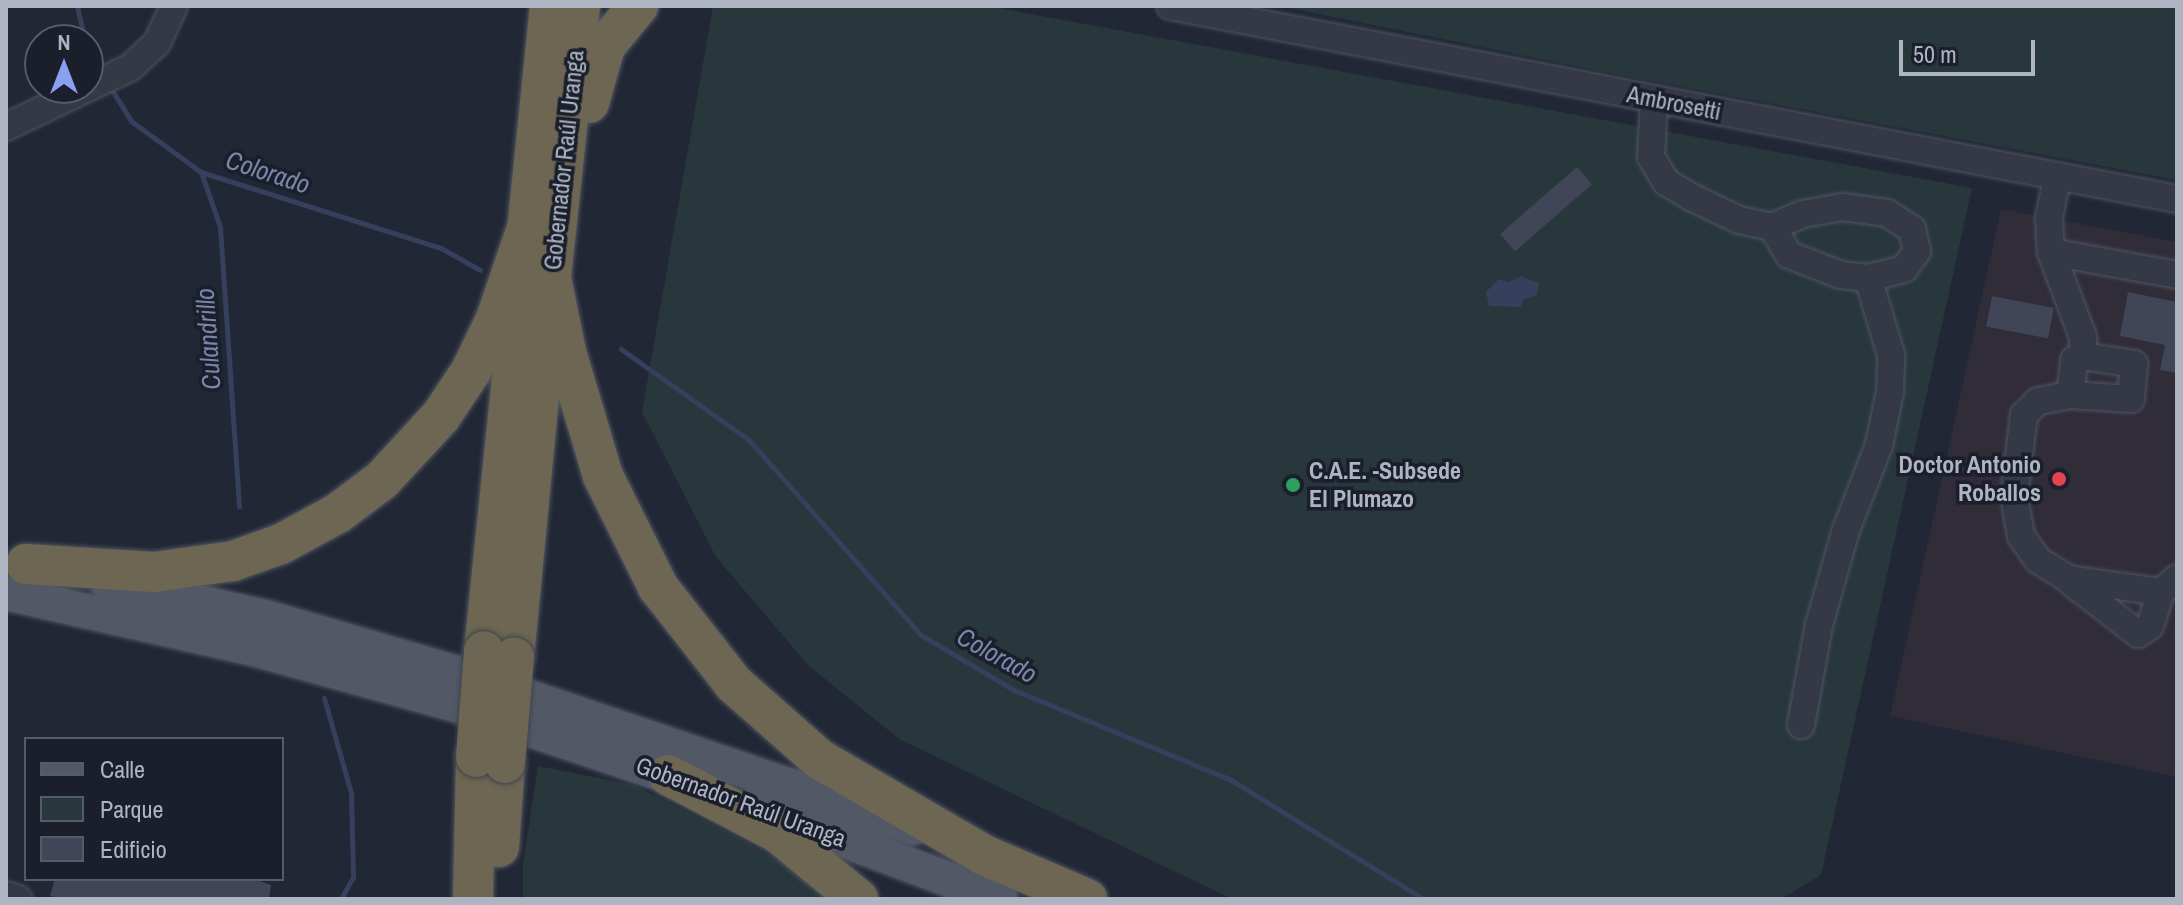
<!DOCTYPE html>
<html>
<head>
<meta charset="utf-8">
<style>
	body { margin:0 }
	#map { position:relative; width:2183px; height:905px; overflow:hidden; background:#222735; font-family:"Archivo Narrow",sans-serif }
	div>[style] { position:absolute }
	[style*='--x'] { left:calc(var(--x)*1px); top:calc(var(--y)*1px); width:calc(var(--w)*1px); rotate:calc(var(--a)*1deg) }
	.medical>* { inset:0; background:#302c38 }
	.green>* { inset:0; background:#27373b }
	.water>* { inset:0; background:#36405c }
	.stream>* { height:5px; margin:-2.5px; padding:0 2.5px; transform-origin:2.5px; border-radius:2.5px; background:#36405c }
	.building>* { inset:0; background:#404658; transform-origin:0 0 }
	.roads { filter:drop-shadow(0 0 2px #4f5461) drop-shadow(0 0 2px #4f5461) }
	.minor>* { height:26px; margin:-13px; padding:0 13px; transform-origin:13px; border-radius:13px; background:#353946 }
	.major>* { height:34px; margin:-17px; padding:0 17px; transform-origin:17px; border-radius:17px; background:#535866 }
	.highway>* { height:40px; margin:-20px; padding:0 20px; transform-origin:20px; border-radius:20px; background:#6c6652 }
	.bridges { filter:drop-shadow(0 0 2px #3f4451) drop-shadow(0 0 2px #3f4451) }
	.highway-bridge>* { height:40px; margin:-20px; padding:0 20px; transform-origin:20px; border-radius:20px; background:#6c6652 }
	.dots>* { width:22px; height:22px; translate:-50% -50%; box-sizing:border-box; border:4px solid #1a1f2b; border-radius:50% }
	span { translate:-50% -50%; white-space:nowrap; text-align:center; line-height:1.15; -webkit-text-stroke:7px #1a1f2b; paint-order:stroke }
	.street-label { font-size:24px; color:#afb4c3 }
	.poi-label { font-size:24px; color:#afb4c3; font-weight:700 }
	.right { translate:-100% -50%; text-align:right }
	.left { translate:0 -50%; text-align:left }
	.water-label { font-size:26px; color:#7a86aa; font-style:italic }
	.frame { position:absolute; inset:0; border:8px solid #afb4c3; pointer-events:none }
	.legend { position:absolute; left:24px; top:737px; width:260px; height:144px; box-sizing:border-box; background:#1a1f2b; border:2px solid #565b68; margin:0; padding:10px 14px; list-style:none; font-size:24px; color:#afb4c3 }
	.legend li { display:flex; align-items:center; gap:16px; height:40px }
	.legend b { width:40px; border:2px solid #565b68 }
	.north { position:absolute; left:24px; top:24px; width:80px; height:80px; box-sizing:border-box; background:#1a1f2b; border:2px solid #565b68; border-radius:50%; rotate:0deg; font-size:22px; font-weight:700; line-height:32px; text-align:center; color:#afb4c3 }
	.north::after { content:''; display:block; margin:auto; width:28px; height:36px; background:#88a0ef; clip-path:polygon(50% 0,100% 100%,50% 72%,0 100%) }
	.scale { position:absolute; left:1899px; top:40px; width:136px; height:36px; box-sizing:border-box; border:4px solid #afb4c3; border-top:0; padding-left:10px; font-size:24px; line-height:28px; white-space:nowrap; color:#afb4c3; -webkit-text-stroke:6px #1a1f2b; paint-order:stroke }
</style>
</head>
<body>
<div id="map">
	<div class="medical">
		<div style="clip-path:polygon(2001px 209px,2177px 242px,2177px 777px,1890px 716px)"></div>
	</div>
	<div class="green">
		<div style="clip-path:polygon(713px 6px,988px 6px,1972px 188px,1821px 875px,1781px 899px,1232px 899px,899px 739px,808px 665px,716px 557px,642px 412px)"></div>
		<div style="clip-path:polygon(1279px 6px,2177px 6px,2177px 180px,1615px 74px)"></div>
		<div style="clip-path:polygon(538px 766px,634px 785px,739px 838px,819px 884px,829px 899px,523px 899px,523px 863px)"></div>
	</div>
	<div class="water">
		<div style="clip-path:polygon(1521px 276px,1539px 283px,1537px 295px,1523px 300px,1521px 307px,1489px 306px,1486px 292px,1499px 279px,1509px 282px)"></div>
	</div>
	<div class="stream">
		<div style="--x:77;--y:6;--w:35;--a:77"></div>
		<div style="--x:88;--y:50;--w:26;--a:59"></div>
		<div style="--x:110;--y:87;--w:40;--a:58"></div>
		<div style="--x:131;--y:121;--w:87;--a:36.1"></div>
		<div style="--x:201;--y:172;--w:252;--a:17.6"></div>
		<div style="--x:441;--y:248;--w:45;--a:29.4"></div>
		<div style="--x:201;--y:172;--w:58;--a:70.9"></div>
		<div style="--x:220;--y:227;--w:280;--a:86.1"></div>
		<div style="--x:621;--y:349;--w:157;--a:35.4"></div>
		<div style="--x:749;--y:440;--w:260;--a:48.6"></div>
		<div style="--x:921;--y:635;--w:108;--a:30.6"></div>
		<div style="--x:1014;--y:690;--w:235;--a:22.5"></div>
		<div style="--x:1231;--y:780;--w:227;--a:31.7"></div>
		<div style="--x:324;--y:698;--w:99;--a:74.1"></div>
		<div style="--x:351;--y:793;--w:84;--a:88.6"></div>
		<div style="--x:353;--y:877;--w:25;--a:119"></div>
	</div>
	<div class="building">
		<div style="left:1577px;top:167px;width:23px;height:102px;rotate:49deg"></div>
		<div style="clip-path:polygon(2128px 292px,2177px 302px,2177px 373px,2160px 370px,2165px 345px,2120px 336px)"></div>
		<div style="left:1992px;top:296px;width:63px;height:31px;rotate:11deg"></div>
		<div style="clip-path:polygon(55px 879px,254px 879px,271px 885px,269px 899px,65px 899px,50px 896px)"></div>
	</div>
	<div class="roads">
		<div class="minor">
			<div style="--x:1170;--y:6;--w:1025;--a:10.85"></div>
			<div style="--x:1654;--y:100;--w:57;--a:93"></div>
			<div style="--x:1651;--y:157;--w:29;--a:59"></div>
			<div style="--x:1666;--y:182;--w:29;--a:31"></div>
			<div style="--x:1691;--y:197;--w:53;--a:25.6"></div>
			<div style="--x:1739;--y:220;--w:34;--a:12"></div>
			<div style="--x:1772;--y:227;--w:34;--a:-23"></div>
			<div style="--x:1803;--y:214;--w:40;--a:-10"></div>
			<div style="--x:1842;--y:207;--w:45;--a:7.6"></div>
			<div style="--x:1887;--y:213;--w:30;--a:33"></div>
			<div style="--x:1912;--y:229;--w:23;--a:77"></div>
			<div style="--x:1917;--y:251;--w:22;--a:126"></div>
			<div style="--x:1904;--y:269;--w:37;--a:166"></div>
			<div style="--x:1868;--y:278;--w:27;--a:-174"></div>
			<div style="--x:1841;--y:275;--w:56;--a:-159"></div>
			<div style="--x:1789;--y:255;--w:33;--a:-121"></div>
			<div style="--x:6;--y:127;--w:139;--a:-25.6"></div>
			<div style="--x:131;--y:67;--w:35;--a:-43"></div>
			<div style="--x:157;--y:43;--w:41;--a:-65.3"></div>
			<div style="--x:2057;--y:178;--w:41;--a:101.3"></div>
			<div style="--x:2049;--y:218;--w:34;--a:87"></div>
			<div style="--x:2051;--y:252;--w:91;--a:69.4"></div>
			<div style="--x:2083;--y:337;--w:19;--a:90"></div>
			<div style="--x:2051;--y:252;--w:128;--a:10.3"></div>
			<div style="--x:2083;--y:356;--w:52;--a:8.9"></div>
			<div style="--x:2134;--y:364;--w:35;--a:95"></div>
			<div style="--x:2131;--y:399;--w:61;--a:-176.2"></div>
			<div style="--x:2070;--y:395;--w:35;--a:-83"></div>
			<div style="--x:2074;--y:360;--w:10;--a:-24"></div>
			<div style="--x:2070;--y:395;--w:33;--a:169"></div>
			<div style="--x:2038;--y:401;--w:20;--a:135"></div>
			<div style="--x:2024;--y:415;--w:82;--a:97"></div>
			<div style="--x:2014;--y:496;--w:41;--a:80.1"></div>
			<div style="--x:2021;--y:536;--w:29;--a:55"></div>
			<div style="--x:2038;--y:560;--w:36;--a:32"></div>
			<div style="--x:2068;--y:579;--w:94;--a:8"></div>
			<div style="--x:2161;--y:592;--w:21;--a:-41"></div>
			<div style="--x:2071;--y:582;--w:85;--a:37.8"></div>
			<div style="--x:2138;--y:634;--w:14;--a:-34"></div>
			<div style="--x:2150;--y:626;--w:36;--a:-72"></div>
			<div style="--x:1801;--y:725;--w:102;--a:-79.8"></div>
			<div style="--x:1819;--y:625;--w:96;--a:-74.2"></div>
			<div style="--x:1845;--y:533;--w:94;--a:-68.9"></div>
			<div style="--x:1879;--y:445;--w:54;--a:-78.3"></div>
			<div style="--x:1890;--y:392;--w:37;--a:-88"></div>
			<div style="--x:1891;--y:355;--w:80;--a:-106.6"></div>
			<div style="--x:6;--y:895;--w:13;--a:18"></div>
		</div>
		<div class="major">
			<div style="--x:107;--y:582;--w:162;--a:12.5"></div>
			<div style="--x:265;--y:617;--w:214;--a:16.3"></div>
			<div style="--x:470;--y:677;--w:468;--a:18.8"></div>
			<div style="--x:6;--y:593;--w:258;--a:12.7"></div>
			<div style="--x:258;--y:650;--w:213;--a:15.5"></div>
			<div style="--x:463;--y:707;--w:242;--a:18.6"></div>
			<div style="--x:753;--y:806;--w:264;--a:20.6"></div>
		</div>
		<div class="highway">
			<div style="--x:580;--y:6;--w:274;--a:96.1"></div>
			<div style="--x:551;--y:278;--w:76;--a:78.5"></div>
			<div style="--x:566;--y:352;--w:129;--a:73.4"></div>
			<div style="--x:603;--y:476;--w:124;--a:63.6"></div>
			<div style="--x:658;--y:587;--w:123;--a:51.9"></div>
			<div style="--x:734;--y:684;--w:113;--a:41.4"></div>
			<div style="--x:819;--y:759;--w:191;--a:30.2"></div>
			<div style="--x:984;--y:855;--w:112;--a:23.1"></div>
			<div style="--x:589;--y:103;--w:59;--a:-74.3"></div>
			<div style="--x:605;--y:46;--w:52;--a:-50.5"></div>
			<div style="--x:26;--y:564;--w:128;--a:3.6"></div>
			<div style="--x:154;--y:572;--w:80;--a:-7.9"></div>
			<div style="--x:233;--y:561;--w:51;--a:-19.5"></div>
			<div style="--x:281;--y:544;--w:65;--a:-28.5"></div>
			<div style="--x:338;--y:513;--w:55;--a:-36.9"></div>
			<div style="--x:382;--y:480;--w:87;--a:-47.3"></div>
			<div style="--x:441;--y:416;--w:54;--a:-56.3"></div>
			<div style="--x:471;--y:371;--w:58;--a:-64.3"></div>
			<div style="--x:496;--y:319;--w:90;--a:-71.2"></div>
			<div style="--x:484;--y:651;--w:648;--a:-84.16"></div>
			<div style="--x:514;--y:657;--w:345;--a:-84.5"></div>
			<div style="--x:668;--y:775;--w:124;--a:27.8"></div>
			<div style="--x:778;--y:833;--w:104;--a:39.5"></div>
			<div style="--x:499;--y:847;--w:84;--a:-85.9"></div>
			<div style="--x:473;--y:899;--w:142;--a:-88.8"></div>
		</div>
	</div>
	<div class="bridges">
		<div class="highway-bridge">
			<div style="--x:476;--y:757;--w:106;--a:-85.7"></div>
			<div style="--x:505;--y:763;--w:106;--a:-85.1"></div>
		</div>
	</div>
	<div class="dots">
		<div style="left:2059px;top:479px;background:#e0444e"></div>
		<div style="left:1293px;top:485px;background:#2e9e5b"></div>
	</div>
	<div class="street-label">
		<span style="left:1674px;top:103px;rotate:11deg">Ambrosetti</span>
		<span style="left:564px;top:160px;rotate:-84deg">Gobernador Raúl Uranga</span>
		<span style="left:741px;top:802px;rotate:20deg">Gobernador Raúl Uranga</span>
	</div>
	<div class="poi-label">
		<span class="right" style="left:2041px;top:479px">Doctor Antonio<br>Roballos</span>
		<span class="left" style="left:1309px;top:485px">C.A.E. -Subsede<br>El Plumazo</span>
	</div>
	<div class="water-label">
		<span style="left:268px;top:172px;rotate:18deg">Colorado</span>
		<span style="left:208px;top:339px;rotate:-94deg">Culandrillo</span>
		<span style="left:997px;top:655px;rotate:29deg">Colorado</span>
	</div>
	<div class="frame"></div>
	<ul class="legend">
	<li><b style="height:10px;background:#535866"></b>Calle</li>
	<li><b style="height:22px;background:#27373b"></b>Parque</li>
	<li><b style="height:22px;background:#404658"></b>Edificio</li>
	</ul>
	<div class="north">N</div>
	<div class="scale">50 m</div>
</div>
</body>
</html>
